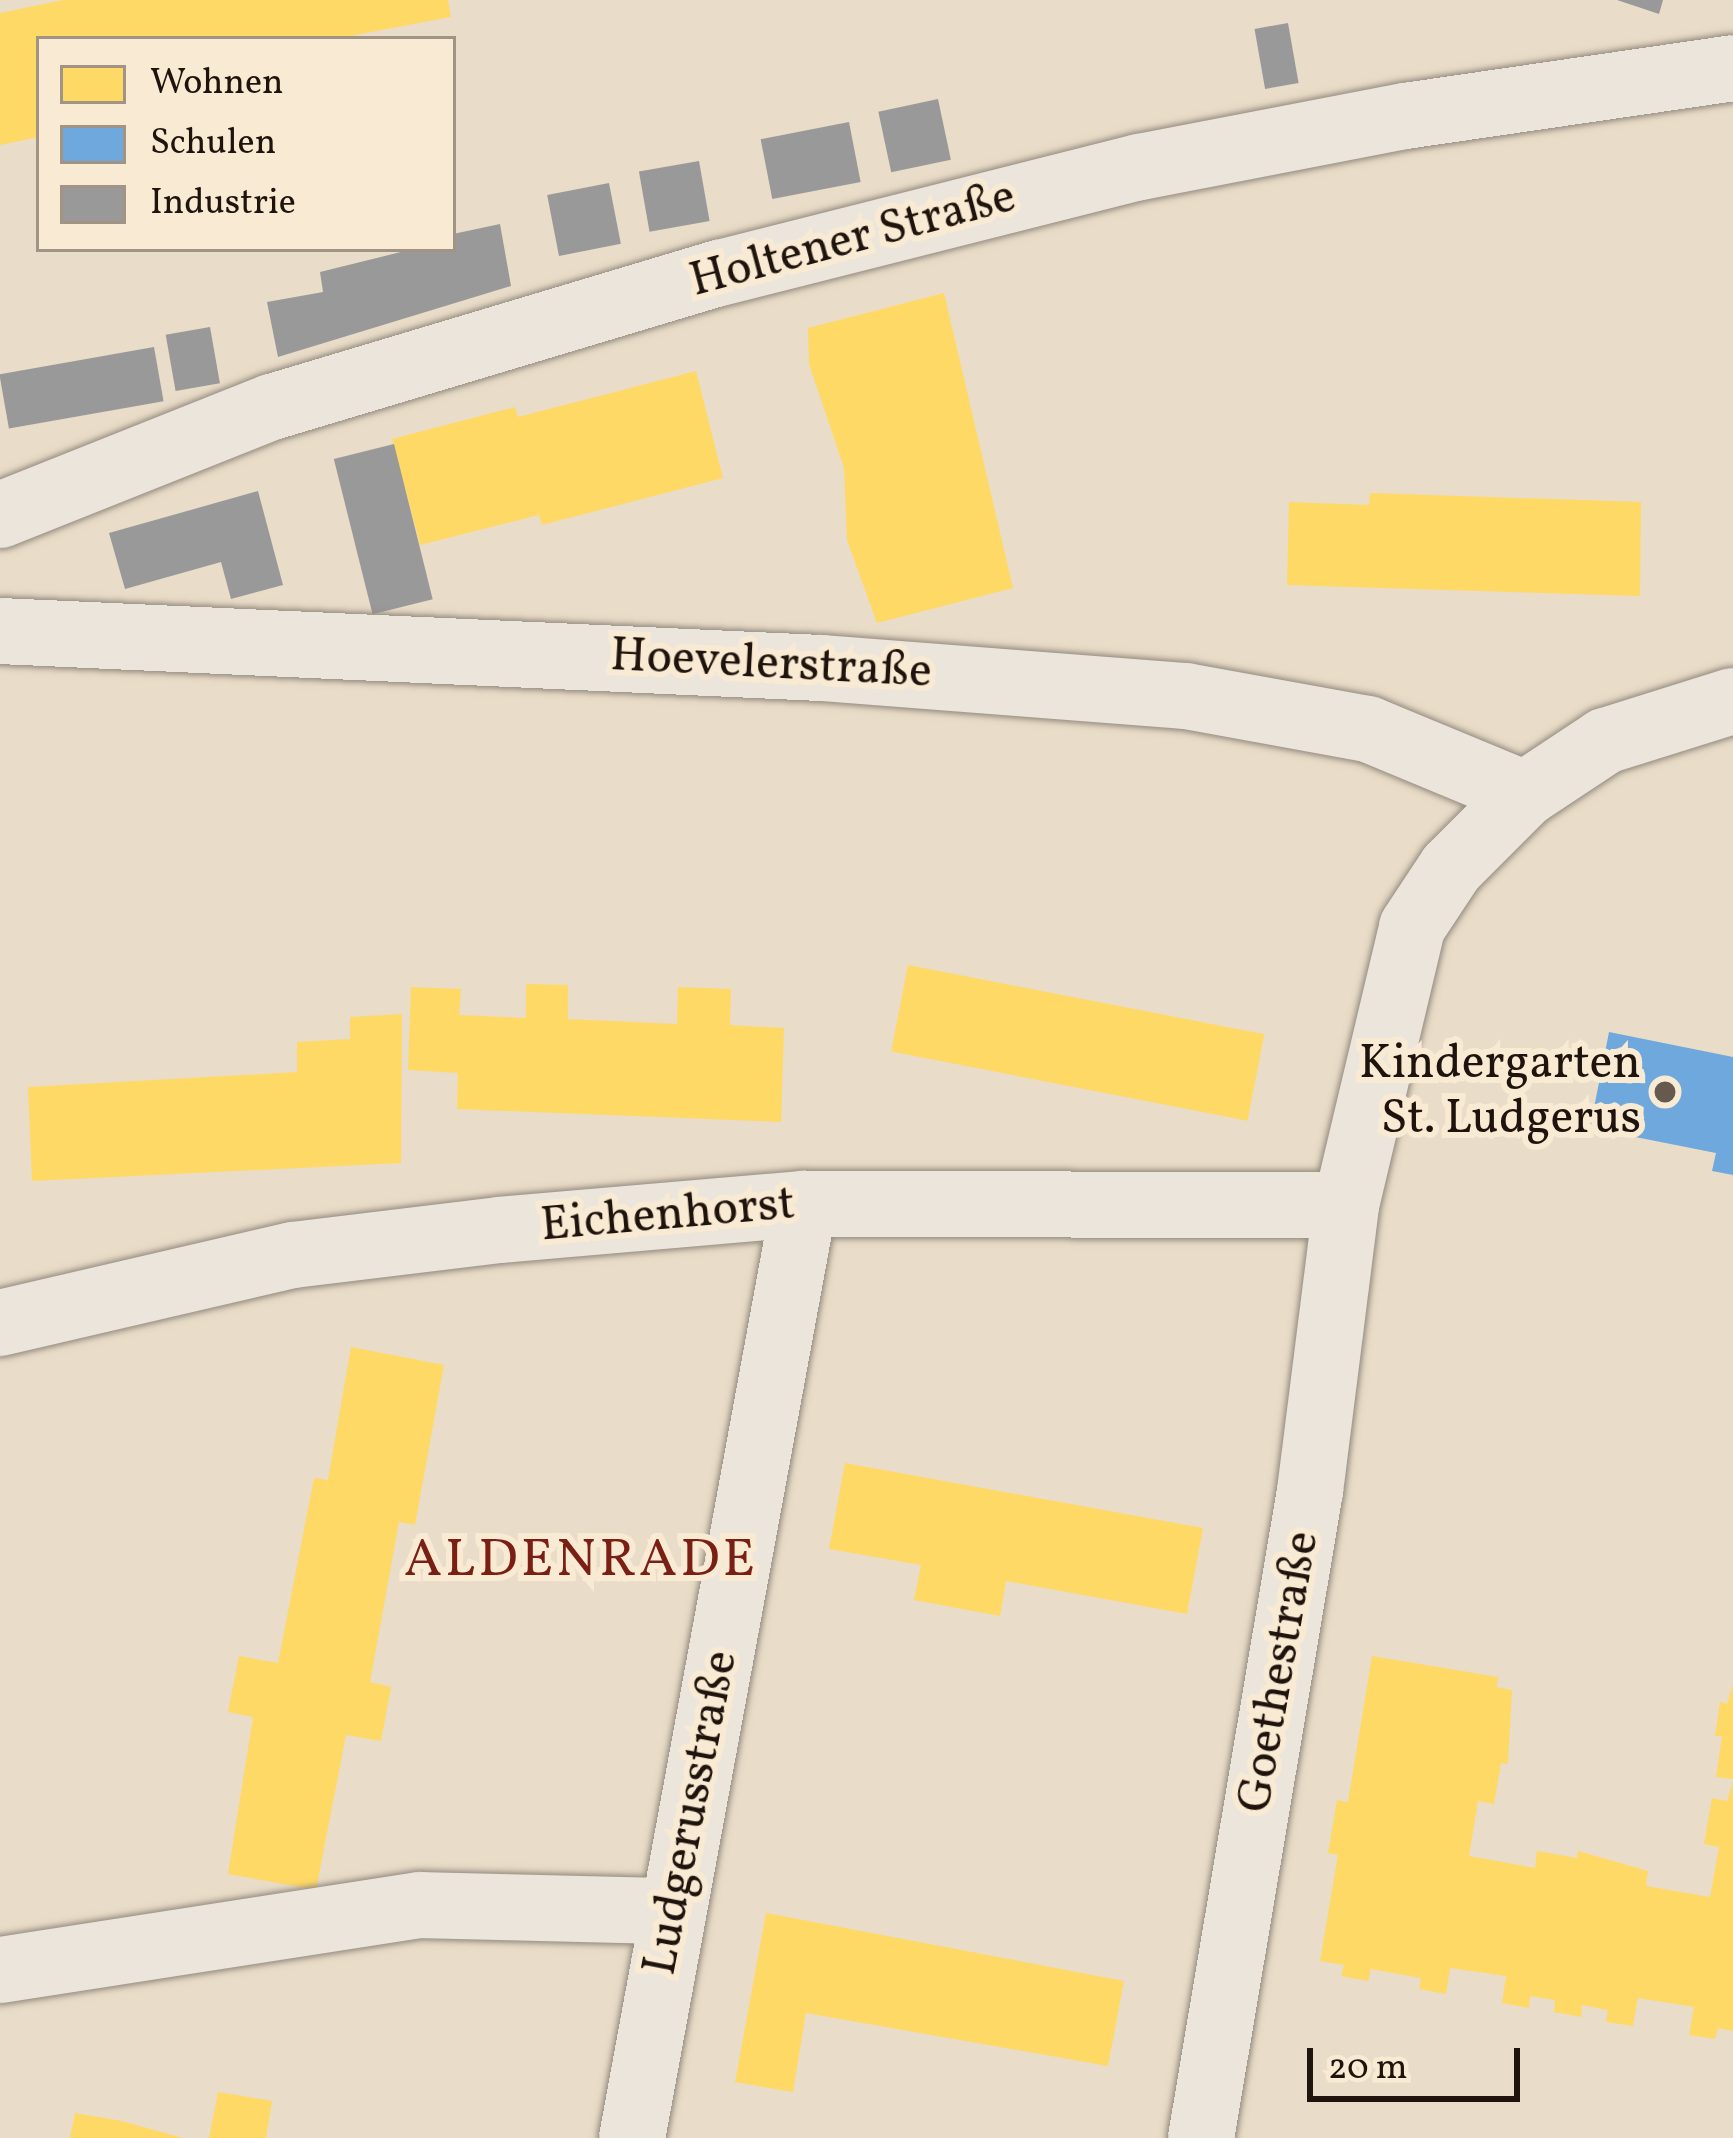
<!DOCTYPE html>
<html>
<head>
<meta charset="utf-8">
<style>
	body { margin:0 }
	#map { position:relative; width:1733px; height:2138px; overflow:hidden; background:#e9dcc8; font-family:Vollkorn,serif }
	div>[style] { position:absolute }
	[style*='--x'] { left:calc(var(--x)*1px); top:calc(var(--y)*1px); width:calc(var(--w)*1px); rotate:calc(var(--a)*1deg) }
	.homes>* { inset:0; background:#ffd966; transform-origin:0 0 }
	.schools>* { inset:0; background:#6fa8dc }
	.industry>* { inset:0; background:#999; transform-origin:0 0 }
	.roads { filter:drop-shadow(0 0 3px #938a7e) drop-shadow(0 0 3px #938a7e) }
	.minor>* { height:66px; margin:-33px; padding:0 33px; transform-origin:33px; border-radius:33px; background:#ece5dc }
	.dots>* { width:33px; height:33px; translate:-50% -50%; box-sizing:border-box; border:6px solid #f9ead3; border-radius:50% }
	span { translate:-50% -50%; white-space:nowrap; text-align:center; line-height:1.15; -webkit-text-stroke:12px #f9ead3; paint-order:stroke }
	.street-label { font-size:48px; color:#1f140d }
	.poi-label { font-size:48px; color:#1f140d }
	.right { translate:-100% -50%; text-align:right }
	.quarter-label { font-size:54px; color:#7a1f14; letter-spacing:3px }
	.legend { position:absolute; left:36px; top:36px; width:420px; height:216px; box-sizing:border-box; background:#f9ead3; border:3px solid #a29484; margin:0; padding:15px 21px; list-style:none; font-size:36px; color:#1f140d }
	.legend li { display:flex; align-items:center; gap:24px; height:60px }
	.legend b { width:60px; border:3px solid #a29484 }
	.scale { position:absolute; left:1307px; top:2048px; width:213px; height:54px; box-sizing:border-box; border:6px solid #1f140d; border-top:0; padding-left:15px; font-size:36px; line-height:42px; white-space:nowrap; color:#1f140d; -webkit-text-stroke:9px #f9ead3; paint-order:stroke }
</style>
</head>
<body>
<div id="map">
	<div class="homes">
		<div style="clip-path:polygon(63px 0,448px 0,451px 17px,334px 39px,39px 39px,39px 137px,0 145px,0 13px)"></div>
		<div style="clip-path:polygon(944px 293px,1013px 588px,877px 623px,847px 540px,844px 468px,809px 364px,808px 328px)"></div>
		<div style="clip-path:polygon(696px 371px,723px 478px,542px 525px,539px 515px,420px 545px,392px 439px,515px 407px,518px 417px)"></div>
		<div style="clip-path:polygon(1370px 493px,1641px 502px,1640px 596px,1287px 585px,1289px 502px,1369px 505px)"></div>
		<div style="left:908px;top:965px;width:363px;height:88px;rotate:11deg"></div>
		<div style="clip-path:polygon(526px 984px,568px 985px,568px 1019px,677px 1024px,678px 987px,731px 989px,730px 1025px,784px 1028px,781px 1122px,457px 1109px,458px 1073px,408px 1070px,411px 987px,461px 989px,459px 1015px,526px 1018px)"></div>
		<div style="clip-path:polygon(402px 1014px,401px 1163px,32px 1181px,28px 1087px,297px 1072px,297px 1042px,350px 1039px,350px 1017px)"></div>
		<div style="clip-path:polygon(351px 1347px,444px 1365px,415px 1525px,399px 1522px,370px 1682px,391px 1687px,381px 1741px,346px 1735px,316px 1890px,228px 1874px,253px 1717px,228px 1712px,239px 1656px,278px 1663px,314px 1478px,328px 1480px)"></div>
		<div style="clip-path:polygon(845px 1463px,1203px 1528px,1187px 1614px,1006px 1581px,1000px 1616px,914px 1600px,921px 1565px,829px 1549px)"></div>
		<div style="clip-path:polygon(1372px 1656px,1498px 1677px,1497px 1687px,1512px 1690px,1508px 1764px,1501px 1763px,1494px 1804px,1478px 1801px,1469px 1856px,1535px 1868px,1537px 1851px,1577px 1858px,1578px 1851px,1648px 1871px,1646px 1886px,1710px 1897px,1719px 1847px,1704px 1844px,1712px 1798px,1727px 1801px,1733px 1782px,1733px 2031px,1718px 2028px,1715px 2039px,1689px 2035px,1694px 2007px,1638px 1998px,1633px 2026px,1606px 2022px,1608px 2010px,1582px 2005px,1581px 2017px,1554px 2012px,1555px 2000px,1530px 1996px,1529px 2008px,1502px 2003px,1506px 1976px,1450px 1968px,1446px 1994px,1419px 1989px,1421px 1978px,1371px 1969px,1368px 1981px,1341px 1976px,1344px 1965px,1320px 1961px,1338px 1855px,1328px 1853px,1337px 1800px,1348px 1802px)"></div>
		<div style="clip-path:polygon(1733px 1684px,1733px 1779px,1716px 1777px,1722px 1736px,1715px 1736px,1720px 1702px,1727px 1704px)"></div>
		<div style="clip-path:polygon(766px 1913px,1124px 1981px,1108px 2066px,806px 2013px,793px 2092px,735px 2082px)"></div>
		<div style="clip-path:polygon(218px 2092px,272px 2101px,266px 2138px,209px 2138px)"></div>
		<div style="clip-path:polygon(75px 2113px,122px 2121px,183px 2138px,70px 2138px)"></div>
	</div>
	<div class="schools">
		<div style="clip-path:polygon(1609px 1032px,1733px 1057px,1733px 1175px,1712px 1171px,1716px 1153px,1590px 1128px)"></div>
	</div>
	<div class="industry">
		<div style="clip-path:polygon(1617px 0,1663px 0,1659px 14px)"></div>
		<div style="left:1288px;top:23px;width:61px;height:34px;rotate:80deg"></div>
		<div style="left:938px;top:99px;width:62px;height:61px;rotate:78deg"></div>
		<div style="left:849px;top:122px;width:61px;height:90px;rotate:79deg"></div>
		<div style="left:699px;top:161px;width:61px;height:61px;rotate:80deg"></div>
		<div style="left:609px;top:183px;width:62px;height:63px;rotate:79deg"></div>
		<div style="clip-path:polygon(500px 224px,511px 286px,278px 357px,267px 302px,323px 292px,320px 272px,413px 249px,453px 249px,453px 234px)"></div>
		<div style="left:210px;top:327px;width:57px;height:45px;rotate:80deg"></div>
		<div style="left:154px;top:347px;width:55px;height:157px;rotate:80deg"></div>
		<div style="left:394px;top:444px;width:160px;height:62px;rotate:76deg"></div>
		<div style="clip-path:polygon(258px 491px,283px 585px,231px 599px,221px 562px,125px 589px,109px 533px)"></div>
	</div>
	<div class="roads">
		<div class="minor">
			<div style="--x:0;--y:515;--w:293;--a:-21.7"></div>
			<div style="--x:272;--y:407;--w:468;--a:-16.7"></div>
			<div style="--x:720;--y:273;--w:433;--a:-14.2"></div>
			<div style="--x:1140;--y:167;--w:270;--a:-10.9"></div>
			<div style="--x:1405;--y:116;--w:331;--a:-8.3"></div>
			<div style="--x:0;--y:631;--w:822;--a:2.58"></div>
			<div style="--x:821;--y:668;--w:366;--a:4.4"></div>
			<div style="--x:1186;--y:696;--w:185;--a:10.3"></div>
			<div style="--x:1368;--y:729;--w:170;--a:22.5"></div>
			<div style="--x:0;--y:1323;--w:301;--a:-13.1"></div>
			<div style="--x:293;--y:1255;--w:208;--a:-6.9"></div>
			<div style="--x:499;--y:1230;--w:306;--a:-4.9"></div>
			<div style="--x:804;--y:1204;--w:542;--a:0.11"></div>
			<div style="--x:0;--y:1970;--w:425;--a:-8.8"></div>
			<div style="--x:420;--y:1905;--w:251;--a:1.4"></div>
			<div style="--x:632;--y:2138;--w:950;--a:-79.57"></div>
			<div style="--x:1201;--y:2138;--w:656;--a:-80.44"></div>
			<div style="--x:1310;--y:1491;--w:288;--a:-82.8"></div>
			<div style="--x:1346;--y:1205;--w:286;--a:-76.6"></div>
			<div style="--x:1412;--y:927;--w:71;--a:-56.5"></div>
			<div style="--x:1451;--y:868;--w:105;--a:-45"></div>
			<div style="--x:1525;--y:794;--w:96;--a:-33.5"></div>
			<div style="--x:1605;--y:741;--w:134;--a:-17.4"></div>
		</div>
	</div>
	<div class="dots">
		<div style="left:1665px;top:1092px;background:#665a4e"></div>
	</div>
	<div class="street-label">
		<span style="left:853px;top:240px;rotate:-15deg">Holtener Straße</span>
		<span style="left:771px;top:665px;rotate:3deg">Hoevelerstraße</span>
		<span style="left:668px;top:1216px;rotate:-5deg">Eichenhorst</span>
		<span style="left:1280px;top:1672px;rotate:-80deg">Goethestraße</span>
		<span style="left:692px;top:1813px;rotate:-79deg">Ludgerusstraße</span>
	</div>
	<div class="poi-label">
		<span class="right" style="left:1641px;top:1092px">Kindergarten<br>St. Ludgerus</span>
	</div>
	<div class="quarter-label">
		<span style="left:581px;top:1562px">ALDENRADE</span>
	</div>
	<ul class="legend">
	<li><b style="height:33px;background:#ffd966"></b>Wohnen</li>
	<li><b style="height:33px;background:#6fa8dc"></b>Schulen</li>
	<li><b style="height:33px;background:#999"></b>Industrie</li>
	</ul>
	<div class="scale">20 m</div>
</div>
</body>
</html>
